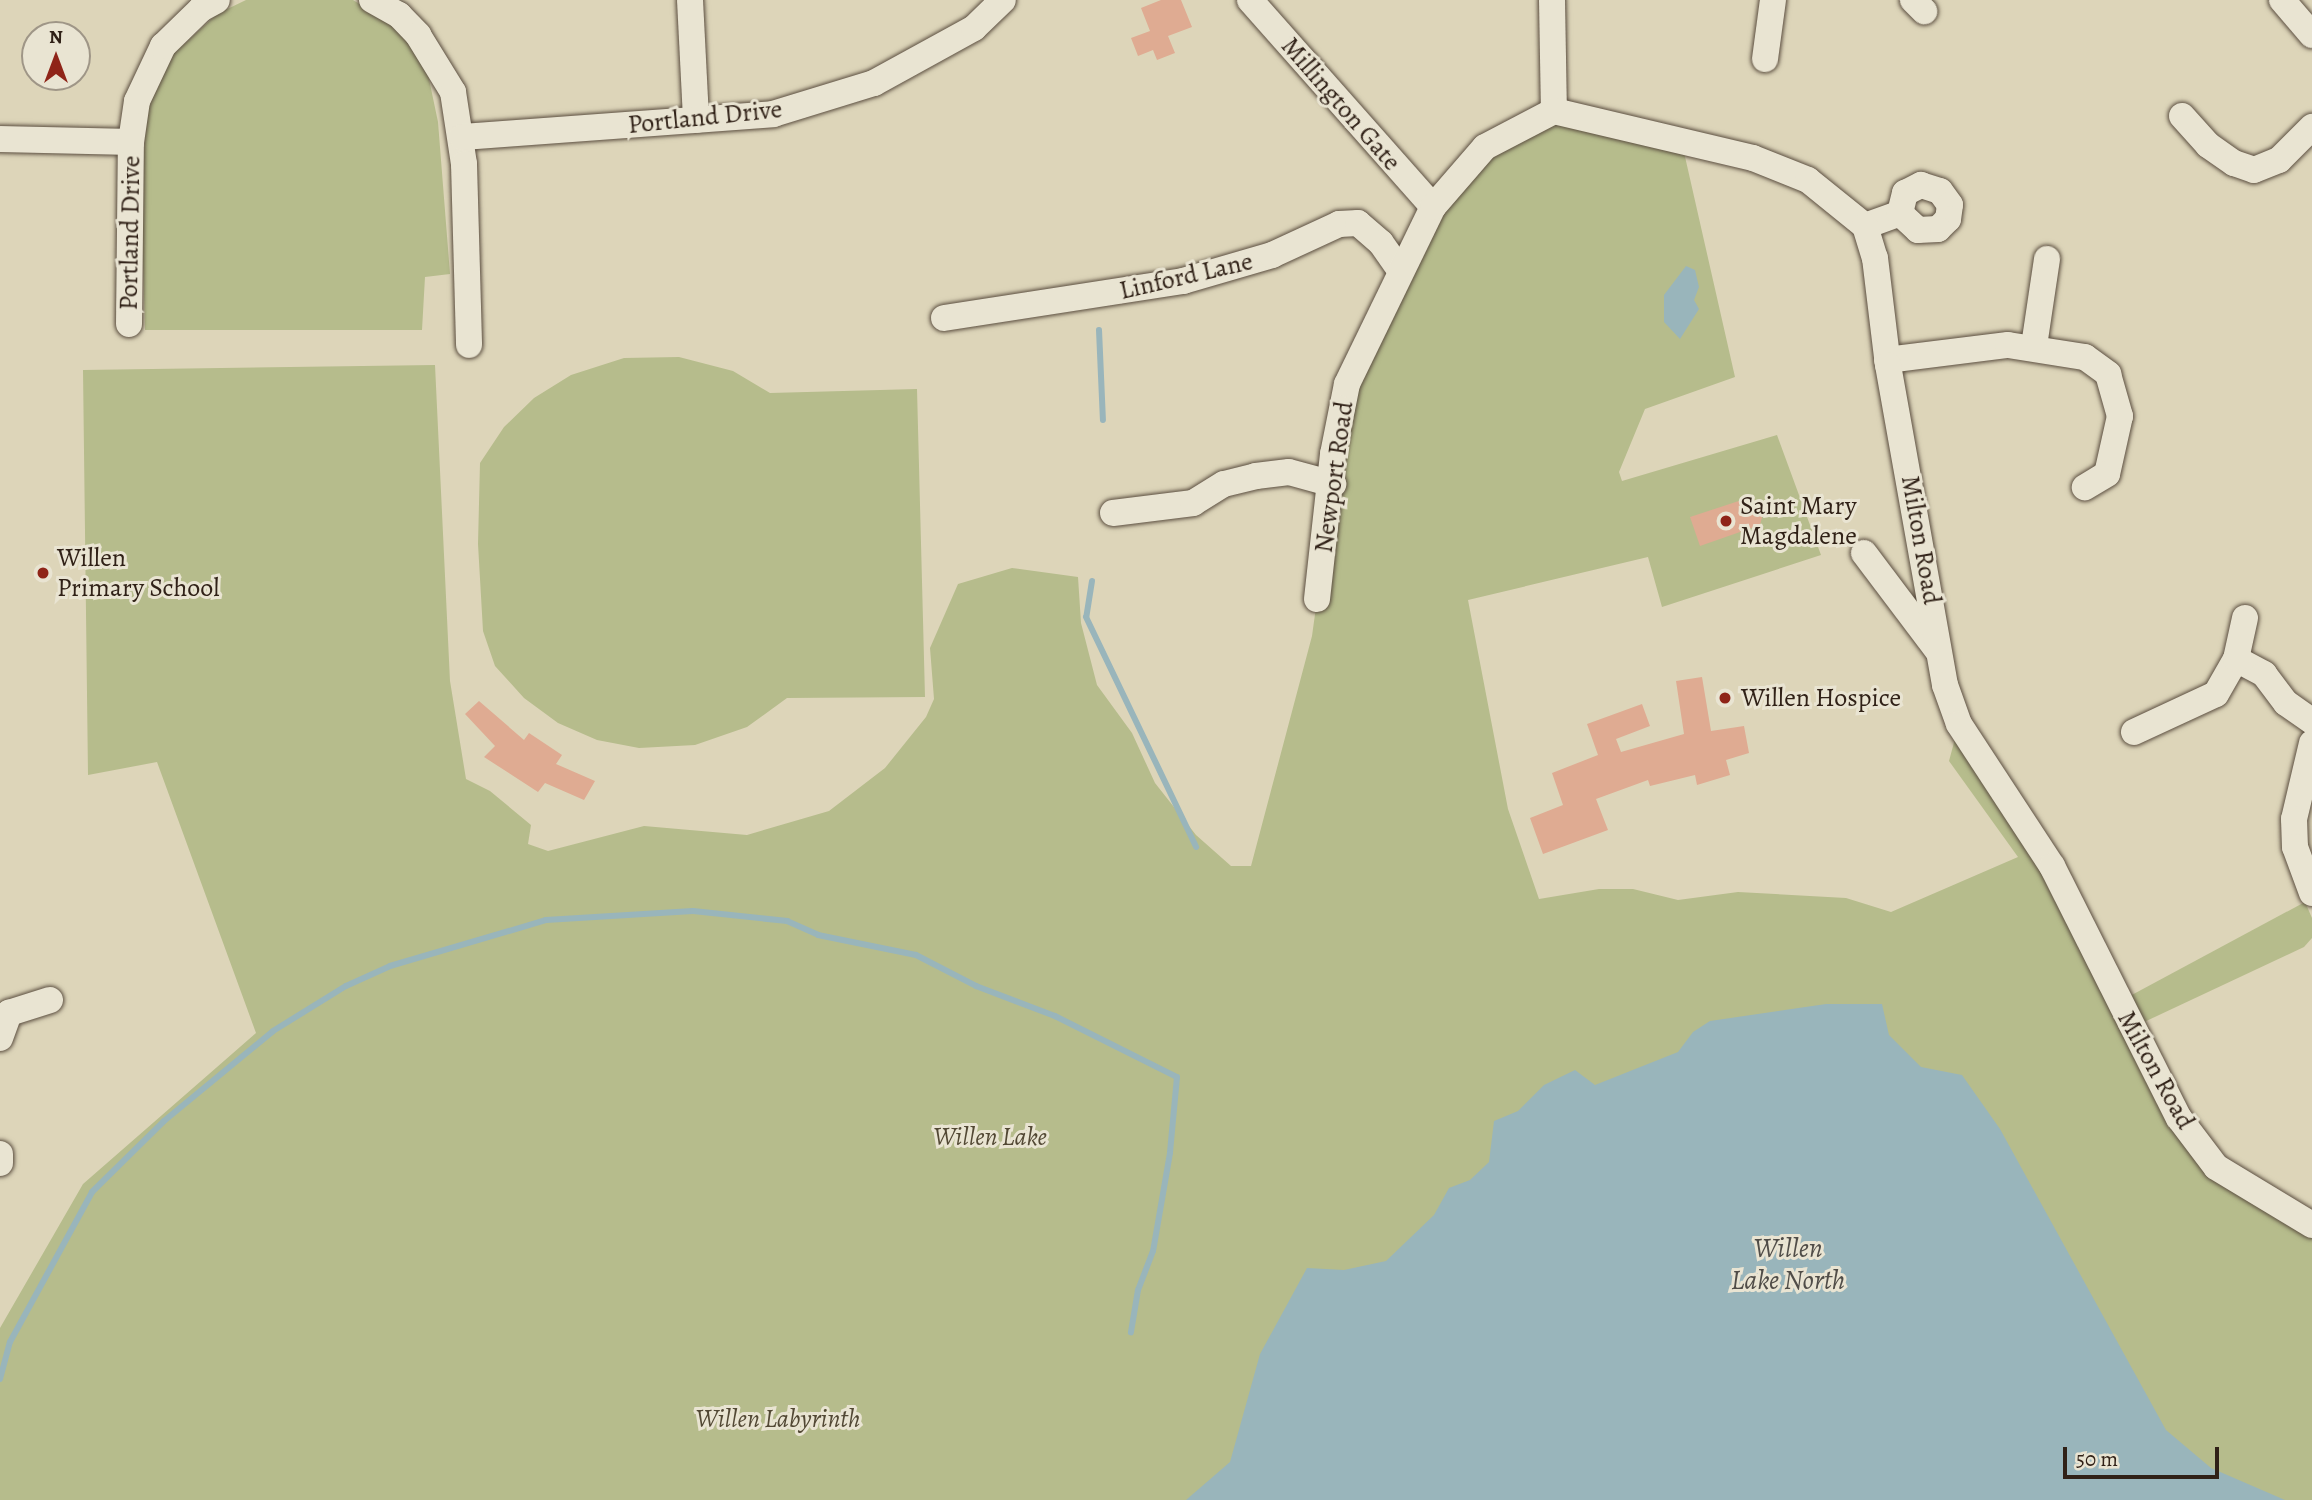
<!DOCTYPE html>
<html>
<head>
<meta charset="utf-8">
<style>
	body { margin:0 }
	#map { position:relative; width:2312px; height:1500px; overflow:hidden; background:#ddd5b9; font-family:Alegreya,serif }
	div>[style] { position:absolute }
	[style*='--x'] { left:calc(var(--x)*1px); top:calc(var(--y)*1px); width:calc(var(--w)*1px); rotate:calc(var(--a)*1deg) }
	.green>* { inset:0; background:#b6bc8c }
	.water>* { inset:0; background:#99b5bb }
	.stream>* { height:6px; margin:-3px; padding:0 3px; transform-origin:3px; border-radius:3px; background:#99b5bb }
	.building>* { inset:0; background:#dfab92 }
	.roads { filter:drop-shadow(0 0 2px #5b4e40) drop-shadow(0 0 2px #5b4e40) }
	.minor>* { height:26px; margin:-13px; padding:0 13px; transform-origin:13px; border-radius:13px; background:#e9e4d2 }
	.dots>* { width:19px; height:19px; translate:-50% -50%; box-sizing:border-box; border:4px solid #e9e4d2; border-radius:50% }
	span { translate:-50% -50%; white-space:nowrap; text-align:center; line-height:1.15; -webkit-text-stroke:6px #e9e4d2; paint-order:stroke }
	.street-label { font-size:26px; color:#302117 }
	.poi-label { font-size:26px; color:#302117 }
	.left { translate:0 -50%; text-align:left }
	.park-label { font-size:26px; color:#524834; font-style:italic }
	.water-label { font-size:28px; color:#504d48; font-style:italic }
	.north { position:absolute; left:21px; top:21px; width:70px; height:70px; box-sizing:border-box; background:#e9e4d2; border:2px solid #9f9687; border-radius:50%; rotate:0deg; font-size:19px; font-weight:700; line-height:28px; text-align:center; color:#302117 }
	.north::after { content:''; display:block; margin:auto; width:24px; height:32px; background:#8f2418; clip-path:polygon(50% 0,100% 100%,50% 72%,0 100%) }
	.scale { position:absolute; left:2063px; top:1447px; width:156px; height:32px; box-sizing:border-box; border:4px solid #302117; border-top:0; padding-left:9px; font-size:21px; line-height:24px; white-space:nowrap; color:#302117; -webkit-text-stroke:5px #e9e4d2; paint-order:stroke }
</style>
</head>
<body>
<div id="map">
	<div class="green">
		<div style="clip-path:polygon(246px 0,353px 0,391px 23px,425px 60px,438px 122px,450px 274px,425px 277px,422px 330px,145px 330px,141px 193px,147px 111px,170px 57px,217px 14px)"></div>
		<div style="clip-path:polygon(1554px 111px,1681px 139px,1735px 377px,1645px 409px,1619px 472px,1622px 481px,1777px 435px,1821px 555px,1662px 607px,1648px 557px,1468px 600px,1508px 809px,1539px 899px,1599px 889px,1633px 889px,1678px 900px,1738px 892px,1846px 898px,1891px 912px,2018px 857px,1949px 761px,1959px 724px,2216px 1167px,2312px 1225px,2312px 1500px,0 1500px,0 1328px,83px 1184px,256px 1033px,157px 762px,88px 775px,83px 370px,435px 365px,450px 681px,466px 779px,490px 791px,531px 825px,528px 844px,548px 851px,644px 826px,747px 835px,829px 811px,885px 768px,926px 717px,934px 699px,930px 648px,958px 584px,1012px 568px,1078px 577px,1081px 623px,1097px 685px,1132px 733px,1155px 783px,1196px 835px,1231px 866px,1251px 866px,1312px 636px,1333px 484px,1333px 454px,1400px 270px,1485px 147px)"></div>
		<div style="clip-path:polygon(679px 357px,733px 371px,770px 393px,917px 389px,925px 697px,787px 698px,747px 727px,695px 745px,639px 748px,597px 740px,558px 723px,524px 698px,495px 666px,483px 631px,478px 544px,480px 463px,504px 427px,534px 398px,571px 375px,624px 358px)"></div>
		<div style="clip-path:polygon(2305px 902px,2312px 918px,2312px 938px,2304px 947px,2142px 1023px,2128px 997px)"></div>
	</div>
	<div class="water">
		<div style="clip-path:polygon(1686px 266px,1695px 270px,1699px 287px,1694px 300px,1699px 309px,1680px 339px,1664px 322px,1664px 295px)"></div>
		<div style="clip-path:polygon(1826px 1004px,1882px 1004px,1889px 1035px,1921px 1067px,1962px 1075px,2000px 1129px,2166px 1430px,2211px 1468px,2285px 1500px,1186px 1500px,1230px 1462px,1260px 1354px,1307px 1268px,1344px 1270px,1386px 1261px,1434px 1215px,1449px 1188px,1470px 1180px,1489px 1162px,1494px 1121px,1518px 1111px,1544px 1085px,1575px 1070px,1595px 1085px,1678px 1052px,1693px 1032px,1710px 1021px)"></div>
	</div>
	<div class="stream">
		<div style="--x:1099;--y:330;--w:90;--a:87.5"></div>
		<div style="--x:1092;--y:581;--w:36;--a:99"></div>
		<div style="--x:1086;--y:617;--w:255;--a:64.4"></div>
		<div style="--x:0;--y:1379;--w:38;--a:-75"></div>
		<div style="--x:10;--y:1342;--w:171;--a:-61.3"></div>
		<div style="--x:92;--y:1192;--w:101;--a:-44.6"></div>
		<div style="--x:164;--y:1121;--w:141;--a:-39.5"></div>
		<div style="--x:273;--y:1031;--w:86;--a:-31.7"></div>
		<div style="--x:346;--y:986;--w:48;--a:-24.4"></div>
		<div style="--x:390;--y:966;--w:163;--a:-16.4"></div>
		<div style="--x:546;--y:920;--w:147;--a:-3.5"></div>
		<div style="--x:693;--y:911;--w:95;--a:6.1"></div>
		<div style="--x:787;--y:921;--w:34;--a:24"></div>
		<div style="--x:818;--y:935;--w:100;--a:11.5"></div>
		<div style="--x:916;--y:955;--w:68;--a:27.3"></div>
		<div style="--x:976;--y:986;--w:85;--a:20.8"></div>
		<div style="--x:1055;--y:1016;--w:136;--a:26.6"></div>
		<div style="--x:1177;--y:1077;--w:76;--a:95.3"></div>
		<div style="--x:1170;--y:1153;--w:99;--a:99.8"></div>
		<div style="--x:1153;--y:1251;--w:42;--a:111"></div>
		<div style="--x:1138;--y:1290;--w:43;--a:99.5"></div>
	</div>
	<div class="building">
		<div style="clip-path:polygon(1161px 0,1181px 0,1192px 27px,1168px 36px,1175px 53px,1157px 60px,1153px 50px,1138px 56px,1131px 38px,1150px 31px,1141px 8px)"></div>
		<div style="clip-path:polygon(1751px 497px,1764px 510px,1760px 525px,1700px 546px,1690px 517px)"></div>
		<div style="clip-path:polygon(1702px 677px,1711px 731px,1744px 726px,1749px 753px,1726px 760px,1730px 775px,1697px 785px,1695px 775px,1650px 786px,1648px 780px,1596px 799px,1608px 830px,1543px 854px,1530px 818px,1563px 805px,1552px 773px,1598px 755px,1587px 724px,1642px 704px,1650px 726px,1616px 739px,1621px 752px,1684px 734px,1676px 681px)"></div>
		<div style="clip-path:polygon(479px 701px,524px 740px,529px 733px,562px 755px,556px 764px,595px 781px,584px 800px,545px 783px,538px 792px,484px 757px,495px 746px,465px 714px)"></div>
	</div>
	<div class="roads">
		<div class="minor">
			<div style="--x:372;--y:0;--w:31;--a:29"></div>
			<div style="--x:399;--y:15;--w:28;--a:46"></div>
			<div style="--x:418;--y:35;--w:67;--a:58.4"></div>
			<div style="--x:453;--y:92;--w:73;--a:81.3"></div>
			<div style="--x:464;--y:164;--w:181;--a:88.4"></div>
			<div style="--x:690;--y:0;--w:120;--a:87.1"></div>
			<div style="--x:1250;--y:0;--w:276;--a:48.5"></div>
			<div style="--x:1552;--y:0;--w:111;--a:89"></div>
			<div style="--x:1913;--y:0;--w:16;--a:45"></div>
			<div style="--x:2282;--y:0;--w:46;--a:49.4"></div>
			<div style="--x:1765;--y:59;--w:60;--a:-82.3"></div>
			<div style="--x:2182;--y:116;--w:39;--a:48"></div>
			<div style="--x:2208;--y:145;--w:32;--a:35"></div>
			<div style="--x:2234;--y:163;--w:21;--a:19"></div>
			<div style="--x:2254;--y:170;--w:27;--a:-22"></div>
			<div style="--x:2279;--y:160;--w:47;--a:-45"></div>
			<div style="--x:462;--y:137;--w:312;--a:-4.2"></div>
			<div style="--x:773;--y:114;--w:106;--a:-17.1"></div>
			<div style="--x:874;--y:83;--w:114;--a:-28.8"></div>
			<div style="--x:974;--y:28;--w:40;--a:-44"></div>
			<div style="--x:0;--y:139;--w:131;--a:1.3"></div>
			<div style="--x:1865;--y:226;--w:37;--a:-20"></div>
			<div style="--x:1900;--y:213;--w:21;--a:-76"></div>
			<div style="--x:1905;--y:193;--w:18;--a:-27"></div>
			<div style="--x:1921;--y:185;--w:20;--a:18"></div>
			<div style="--x:1940;--y:191;--w:17;--a:54"></div>
			<div style="--x:1950;--y:205;--w:14;--a:98"></div>
			<div style="--x:1948;--y:219;--w:14;--a:135"></div>
			<div style="--x:1938;--y:229;--w:20;--a:177"></div>
			<div style="--x:1918;--y:230;--w:25;--a:-137"></div>
			<div style="--x:944;--y:318;--w:242;--a:-8.8"></div>
			<div style="--x:1183;--y:281;--w:93;--a:-16.3"></div>
			<div style="--x:1272;--y:255;--w:74;--a:-24.8"></div>
			<div style="--x:1339;--y:224;--w:19;--a:-3"></div>
			<div style="--x:1358;--y:223;--w:30;--a:41"></div>
			<div style="--x:1381;--y:243;--w:33;--a:55"></div>
			<div style="--x:129;--y:324;--w:182;--a:-89.4"></div>
			<div style="--x:131;--y:142;--w:41;--a:-81.7"></div>
			<div style="--x:137;--y:101;--w:61;--a:-64.7"></div>
			<div style="--x:163;--y:46;--w:53;--a:-44.2"></div>
			<div style="--x:201;--y:9;--w:18;--a:-29"></div>
			<div style="--x:2034;--y:346;--w:88;--a:-81.5"></div>
			<div style="--x:1887;--y:360;--w:122;--a:-7.1"></div>
			<div style="--x:2008;--y:345;--w:78;--a:8.9"></div>
			<div style="--x:2085;--y:357;--w:29;--a:36"></div>
			<div style="--x:2108;--y:374;--w:44;--a:74.1"></div>
			<div style="--x:2120;--y:416;--w:59;--a:102.6"></div>
			<div style="--x:2107;--y:474;--w:26;--a:149"></div>
			<div style="--x:1113;--y:513;--w:81;--a:-7.1"></div>
			<div style="--x:1193;--y:503;--w:36;--a:-32"></div>
			<div style="--x:1224;--y:484;--w:33;--a:-14"></div>
			<div style="--x:1256;--y:476;--w:33;--a:-7"></div>
			<div style="--x:1289;--y:472;--w:46;--a:15.3"></div>
			<div style="--x:1864;--y:553;--w:121;--a:53"></div>
			<div style="--x:1317;--y:599;--w:146;--a:-83.7"></div>
			<div style="--x:1333;--y:454;--w:71;--a:-78.7"></div>
			<div style="--x:1347;--y:384;--w:197;--a:-64.1"></div>
			<div style="--x:1433;--y:207;--w:79;--a:-49.1"></div>
			<div style="--x:1485;--y:147;--w:78;--a:-27.6"></div>
			<div style="--x:1554;--y:111;--w:204;--a:13.3"></div>
			<div style="--x:1753;--y:158;--w:59;--a:21.8"></div>
			<div style="--x:1808;--y:180;--w:73;--a:38.9"></div>
			<div style="--x:1865;--y:226;--w:34;--a:73"></div>
			<div style="--x:1875;--y:258;--w:108;--a:83.1"></div>
			<div style="--x:1888;--y:365;--w:325;--a:79.9"></div>
			<div style="--x:1945;--y:685;--w:41;--a:70.3"></div>
			<div style="--x:1959;--y:724;--w:170;--a:56.8"></div>
			<div style="--x:2052;--y:866;--w:282;--a:63.3"></div>
			<div style="--x:2179;--y:1118;--w:61;--a:52.9"></div>
			<div style="--x:2216;--y:1167;--w:112;--a:31.1"></div>
			<div style="--x:2236;--y:659;--w:32;--a:28"></div>
			<div style="--x:2264;--y:674;--w:36;--a:53"></div>
			<div style="--x:2286;--y:703;--w:32;--a:35"></div>
			<div style="--x:2134;--y:732;--w:90;--a:-24.9"></div>
			<div style="--x:2216;--y:694;--w:40;--a:-60.3"></div>
			<div style="--x:2236;--y:659;--w:42;--a:-77.6"></div>
			<div style="--x:2312;--y:743;--w:78;--a:103.3"></div>
			<div style="--x:2294;--y:819;--w:28;--a:88"></div>
			<div style="--x:2295;--y:847;--w:49;--a:69.7"></div>
			<div style="--x:0;--y:1038;--w:27;--a:-70"></div>
			<div style="--x:9;--y:1013;--w:43;--a:-17.6"></div>
			<div style="--x:0;--y:1154;--w:9;--a:90"></div>
		</div>
	</div>
	<div class="dots">
		<div style="left:1726px;top:521px;background:#8f2418"></div>
		<div style="left:43px;top:573px;background:#8f2418"></div>
		<div style="left:1725px;top:698px;background:#8f2418"></div>
	</div>
	<div class="street-label">
		<span style="left:1341px;top:104px;rotate:49deg">Millington Gate</span>
		<span style="left:705px;top:117px;rotate:-6deg">Portland Drive</span>
		<span style="left:130px;top:233px;rotate:-89deg">Portland Drive</span>
		<span style="left:1186px;top:276px;rotate:-13deg">Linford Lane</span>
		<span style="left:1334px;top:477px;rotate:-82deg">Newport Road</span>
		<span style="left:1921px;top:540px;rotate:80deg">Milton Road</span>
		<span style="left:2156px;top:1070px;rotate:61deg">Milton Road</span>
	</div>
	<div class="poi-label">
		<span class="left" style="left:1740px;top:521px">Saint Mary<br>Magdalene</span>
		<span class="left" style="left:57px;top:573px">Willen<br>Primary School</span>
		<span class="left" style="left:1741px;top:698px">Willen Hospice</span>
	</div>
	<div class="park-label">
		<span style="left:990px;top:1137px">Willen Lake</span>
		<span style="left:778px;top:1419px">Willen Labyrinth</span>
	</div>
	<div class="water-label">
		<span style="left:1788px;top:1264px">Willen<br>Lake North</span>
	</div>
	<div class="north">N</div>
	<div class="scale">50 m</div>
</div>
</body>
</html>
